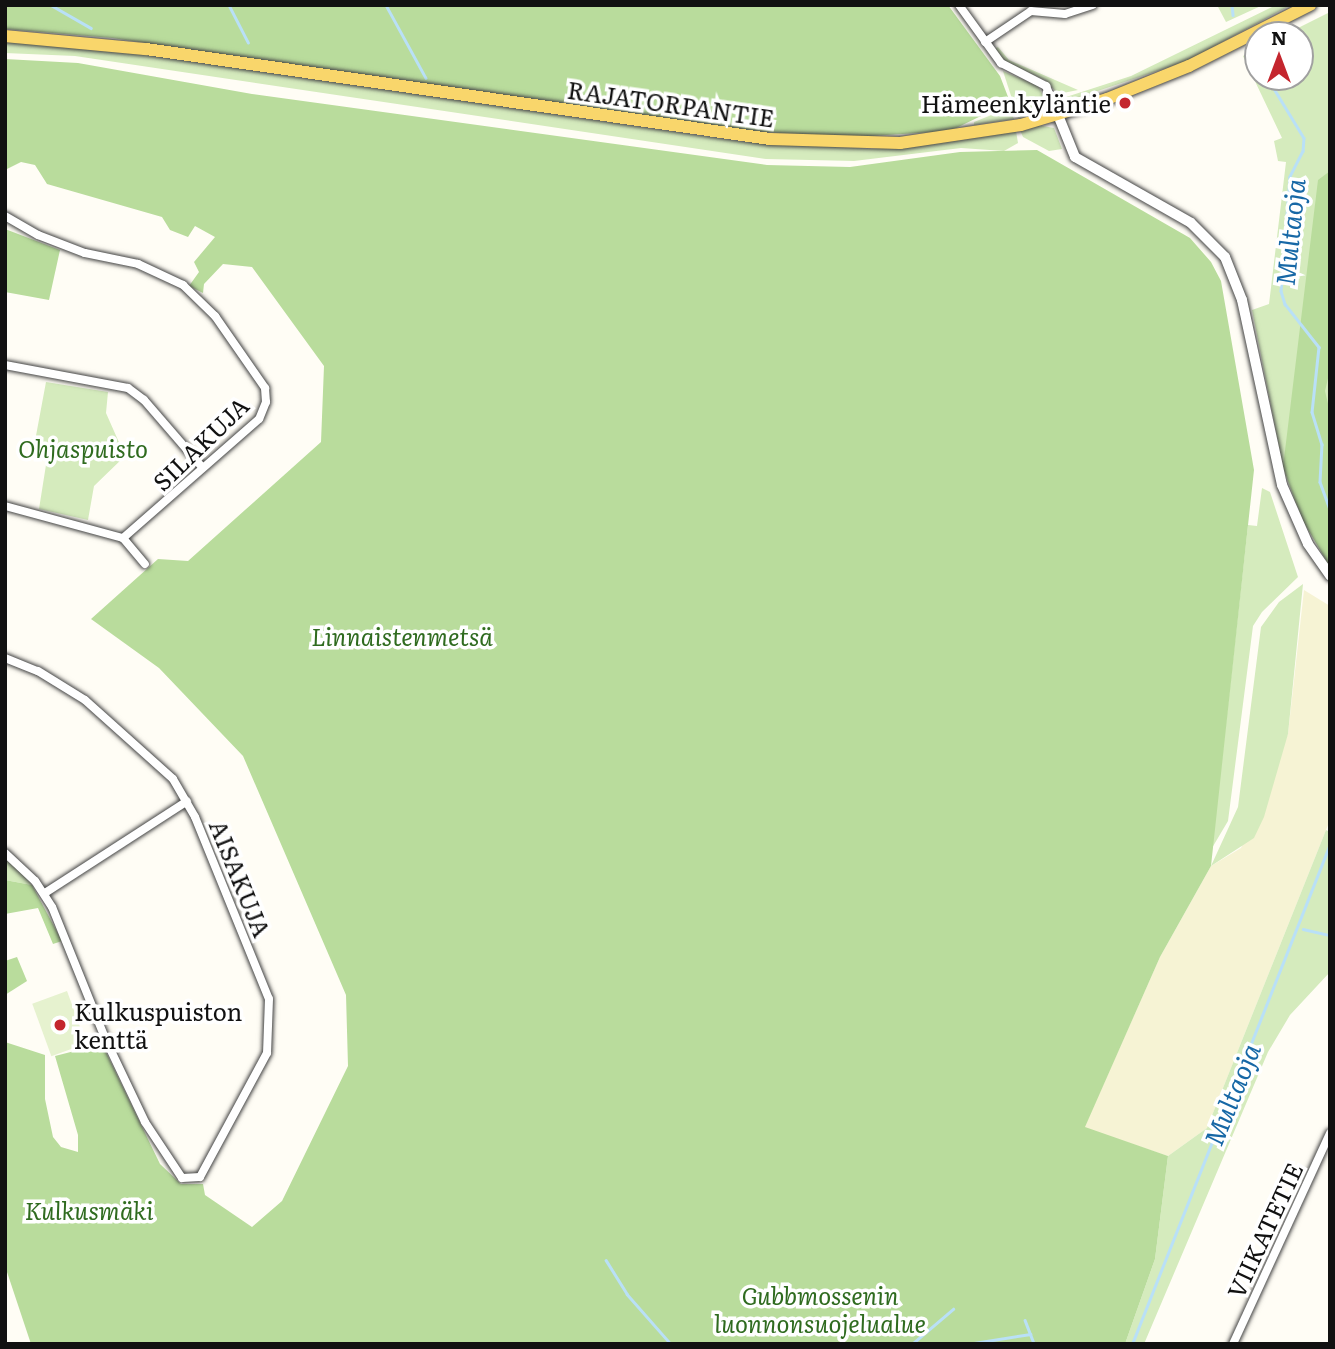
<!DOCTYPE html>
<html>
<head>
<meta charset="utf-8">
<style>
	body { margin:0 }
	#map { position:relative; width:1335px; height:1349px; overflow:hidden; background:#fffdf5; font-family:Literata,serif }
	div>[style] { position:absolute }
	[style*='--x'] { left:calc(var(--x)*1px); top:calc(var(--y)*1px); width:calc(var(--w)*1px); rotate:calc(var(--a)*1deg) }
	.farmland>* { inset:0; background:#f6f3d4 }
	.green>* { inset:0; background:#d5ebbd }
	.forest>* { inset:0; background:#b9dc9c }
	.pitch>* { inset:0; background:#e6f2cf; transform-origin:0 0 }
	.stream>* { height:2.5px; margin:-1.25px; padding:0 1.25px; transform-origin:1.25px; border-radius:1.25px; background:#b9e0f7 }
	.roads { filter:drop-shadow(0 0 2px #444) drop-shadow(0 0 2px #444) }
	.minor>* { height:8px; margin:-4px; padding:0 4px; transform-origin:4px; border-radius:4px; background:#fff }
	.tertiary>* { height:10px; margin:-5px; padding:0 5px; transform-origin:5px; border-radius:5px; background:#fff }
	.primary>* { height:12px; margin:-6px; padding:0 6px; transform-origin:6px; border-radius:6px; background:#f9d66b }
	.dots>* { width:19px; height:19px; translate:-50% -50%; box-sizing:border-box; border:4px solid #fff; border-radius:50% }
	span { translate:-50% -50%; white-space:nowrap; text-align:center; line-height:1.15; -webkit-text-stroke:7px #fff; paint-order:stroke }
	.street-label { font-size:24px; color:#111 }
	.poi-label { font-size:24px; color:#111 }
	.right { translate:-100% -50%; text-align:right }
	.left { translate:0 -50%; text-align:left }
	.park-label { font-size:24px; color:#2f6b1f; font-style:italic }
	.water-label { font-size:26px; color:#1768a6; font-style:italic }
	.frame { position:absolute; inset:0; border:7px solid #111; pointer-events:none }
	.north { position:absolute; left:1244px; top:21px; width:70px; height:70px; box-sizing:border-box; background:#fff; border:2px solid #a0a0a0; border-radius:50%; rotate:0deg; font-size:19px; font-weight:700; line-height:28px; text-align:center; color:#111 }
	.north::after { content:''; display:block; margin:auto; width:24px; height:32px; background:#c4262e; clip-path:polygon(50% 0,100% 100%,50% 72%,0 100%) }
</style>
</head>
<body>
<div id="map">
	<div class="farmland">
		<div style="clip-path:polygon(1304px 590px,1330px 606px,1330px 820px,1207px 1128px,1168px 1156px,1084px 1128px,1160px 957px,1211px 866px,1241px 848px,1288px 734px)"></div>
	</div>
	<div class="green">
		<div style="clip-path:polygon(1217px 5px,1263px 5px,1226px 22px)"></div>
		<div style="clip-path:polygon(1276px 5px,1291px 5px,1187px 61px,1074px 99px,1063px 98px,1131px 76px)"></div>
		<div style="clip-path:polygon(1330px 12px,1330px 567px,1295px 502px,1283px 467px,1252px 310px,1269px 304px,1286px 162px,1278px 161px,1274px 141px,1282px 138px,1243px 56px,1258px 48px,1258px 77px,1300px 77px,1300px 35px,1284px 35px)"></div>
		<div style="clip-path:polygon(5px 41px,105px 49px,745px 142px,873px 149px,1016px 131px,1018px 143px,1004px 151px,961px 148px,854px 161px,766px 159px,75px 56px,5px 53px)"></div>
		<div style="clip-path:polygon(998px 47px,1009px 60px,1078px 90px,1058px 94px,1045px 80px,1006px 63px,994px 49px)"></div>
		<div style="clip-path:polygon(1003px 71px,1038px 86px,1044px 97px,1013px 102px)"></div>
		<div style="clip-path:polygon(1044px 101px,1037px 112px,1018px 118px,1021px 107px)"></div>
		<div style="clip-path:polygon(1009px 108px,1014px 119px,974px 125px,974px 122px)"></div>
		<div style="clip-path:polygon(1038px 125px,1054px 128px,1062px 149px,1049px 151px,1023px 137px,1020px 130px)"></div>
		<div style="clip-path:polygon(46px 382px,108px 392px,106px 413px,125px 456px,94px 486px,88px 520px,39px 509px,49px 446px,35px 441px)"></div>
		<div style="clip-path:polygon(1262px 488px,1270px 492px,1298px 577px,1262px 612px,1253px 626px,1228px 821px,1212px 848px,1248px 525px,1257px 526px)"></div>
		<div style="clip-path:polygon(1303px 584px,1288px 734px,1264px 817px,1254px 838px,1211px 866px,1238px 807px,1261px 627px,1279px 602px)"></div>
		<div style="clip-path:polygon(1326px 830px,1330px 832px,1330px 972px,1290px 1015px,1268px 1052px,1144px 1344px,1125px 1344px,1155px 1259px,1168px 1156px,1207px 1128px)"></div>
		<div style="clip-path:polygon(5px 857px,15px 866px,32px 885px,5px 880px)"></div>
	</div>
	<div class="forest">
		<div style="clip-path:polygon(5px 5px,948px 5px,1000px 76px,1010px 102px,950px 131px,855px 137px,745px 131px,112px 38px,5px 29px)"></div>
		<div style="clip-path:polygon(5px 59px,78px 63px,252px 94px,767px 165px,850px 167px,960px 152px,1037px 150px,1190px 238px,1211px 262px,1221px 281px,1254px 470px,1211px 866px,1160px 957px,1085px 1127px,1168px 1156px,1155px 1259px,1125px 1344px,31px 1344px,5px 1266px,5px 1042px,45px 1055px,45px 1099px,53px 1137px,61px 1147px,78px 1152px,78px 1135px,55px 1056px,102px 1044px,160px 1164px,181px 1184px,203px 1184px,205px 1195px,252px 1227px,282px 1201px,348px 1066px,346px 995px,243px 756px,159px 668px,91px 619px,158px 559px,188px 561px,321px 442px,324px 366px,252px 267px,223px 264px,204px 284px,203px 293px,189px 286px,199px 272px,194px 262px,215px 237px,195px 226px,188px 237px,170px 230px,162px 217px,47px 184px,35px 165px,21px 162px,5px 170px)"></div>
		<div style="clip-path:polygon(1330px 171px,1330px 370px,1325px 391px,1330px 412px,1330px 567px,1303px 521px,1283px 467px,1318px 180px)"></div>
		<div style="clip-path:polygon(5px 229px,60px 250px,49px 300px,5px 292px)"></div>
		<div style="clip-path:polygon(5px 880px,32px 885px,62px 941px,53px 944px,38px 908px,5px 914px)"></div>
		<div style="clip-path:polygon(17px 957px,27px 981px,5px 995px,5px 961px)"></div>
	</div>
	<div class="pitch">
		<div style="left:67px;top:991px;width:56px;height:37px;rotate:70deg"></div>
	</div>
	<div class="stream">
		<div style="--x:51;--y:5;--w:46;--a:29.9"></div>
		<div style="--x:229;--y:5;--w:42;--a:62.8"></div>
		<div style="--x:386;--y:5;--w:83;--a:61.3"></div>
		<div style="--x:1232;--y:5;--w:10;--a:84"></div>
		<div style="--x:1246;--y:50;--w:18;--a:47"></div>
		<div style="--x:1267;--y:77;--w:71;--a:58.8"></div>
		<div style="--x:1304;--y:138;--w:13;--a:94"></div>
		<div style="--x:1303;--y:151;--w:29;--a:117"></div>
		<div style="--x:1290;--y:177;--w:114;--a:94.5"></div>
		<div style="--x:1281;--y:291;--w:14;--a:73"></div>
		<div style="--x:1285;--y:304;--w:55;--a:51.7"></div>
		<div style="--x:1319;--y:347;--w:65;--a:96.1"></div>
		<div style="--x:1312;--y:412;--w:34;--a:73"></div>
		<div style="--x:1322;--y:444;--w:38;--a:93"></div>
		<div style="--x:1320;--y:482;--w:29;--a:70"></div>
		<div style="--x:1330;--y:523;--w:15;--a:90"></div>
		<div style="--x:1303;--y:929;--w:28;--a:13"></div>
		<div style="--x:606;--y:1260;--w:40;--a:58"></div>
		<div style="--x:627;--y:1294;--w:67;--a:48.7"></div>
		<div style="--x:1025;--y:1320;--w:26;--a:69"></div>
		<div style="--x:974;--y:1343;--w:57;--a:-9.1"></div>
		<div style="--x:912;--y:1344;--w:54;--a:-40.5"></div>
		<div style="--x:1132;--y:1344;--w:538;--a:-68.4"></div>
	</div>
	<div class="roads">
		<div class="minor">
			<div style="--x:959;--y:5;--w:72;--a:54.1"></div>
			<div style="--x:1001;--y:63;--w:51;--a:27.1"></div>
			<div style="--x:1046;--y:86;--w:31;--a:68"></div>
			<div style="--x:985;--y:42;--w:55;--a:-34"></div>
			<div style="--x:1031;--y:11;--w:34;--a:5"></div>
			<div style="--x:1065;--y:14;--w:29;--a:-18"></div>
			<div style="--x:5;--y:216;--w:38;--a:30"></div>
			<div style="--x:38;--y:235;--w:50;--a:21"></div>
			<div style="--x:85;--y:253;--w:54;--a:11.7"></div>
			<div style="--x:138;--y:264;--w:50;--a:25"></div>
			<div style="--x:183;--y:285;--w:45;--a:44.1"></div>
			<div style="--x:215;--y:316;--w:88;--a:55.2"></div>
			<div style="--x:265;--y:388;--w:14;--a:86"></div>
			<div style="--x:266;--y:402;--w:18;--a:112"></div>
			<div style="--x:259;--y:419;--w:181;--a:138.8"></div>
			<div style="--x:5;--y:365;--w:125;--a:10.6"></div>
			<div style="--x:128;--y:388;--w:20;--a:37"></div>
			<div style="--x:144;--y:400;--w:89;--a:49.1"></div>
			<div style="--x:5;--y:506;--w:122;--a:15.2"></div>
			<div style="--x:123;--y:538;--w:34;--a:50"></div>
			<div style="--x:5;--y:658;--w:35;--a:22"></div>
			<div style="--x:38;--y:671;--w:55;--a:31.7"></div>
			<div style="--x:85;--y:700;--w:118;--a:41.9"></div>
			<div style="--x:173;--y:779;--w:44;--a:59.9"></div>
			<div style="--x:195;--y:817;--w:196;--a:67.9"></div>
			<div style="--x:269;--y:999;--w:54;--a:92.1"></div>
			<div style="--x:267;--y:1053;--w:141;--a:118.4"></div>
			<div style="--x:200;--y:1177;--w:18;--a:177"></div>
			<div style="--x:182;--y:1178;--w:67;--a:-123.5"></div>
			<div style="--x:145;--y:1122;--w:93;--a:-115.5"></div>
			<div style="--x:105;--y:1038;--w:141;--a:-112"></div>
			<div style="--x:52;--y:907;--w:31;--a:-123"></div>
			<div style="--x:35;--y:881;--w:41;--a:-137"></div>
			<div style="--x:45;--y:893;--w:169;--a:-32.9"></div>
			<div style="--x:1233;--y:1344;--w:232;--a:-65.3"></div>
		</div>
		<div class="tertiary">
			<div style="--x:1058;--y:115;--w:45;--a:68"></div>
			<div style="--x:1075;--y:157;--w:133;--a:29.6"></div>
			<div style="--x:1191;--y:223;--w:48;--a:45"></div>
			<div style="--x:1225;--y:257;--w:46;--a:68.4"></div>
			<div style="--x:1242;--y:300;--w:189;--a:77.8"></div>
			<div style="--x:1282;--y:485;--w:64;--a:66.2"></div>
			<div style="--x:1308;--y:544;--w:39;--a:55"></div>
		</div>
		<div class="primary">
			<div style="--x:5;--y:36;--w:142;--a:5.3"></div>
			<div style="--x:146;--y:49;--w:630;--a:8.21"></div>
			<div style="--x:770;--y:139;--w:130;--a:1.8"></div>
			<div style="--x:900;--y:143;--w:122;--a:-8.5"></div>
			<div style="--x:1021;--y:125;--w:90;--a:-16.8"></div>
			<div style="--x:1107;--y:99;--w:88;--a:-21.9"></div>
			<div style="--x:1189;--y:66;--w:136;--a:-26.8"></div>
		</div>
	</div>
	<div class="dots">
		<div style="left:1125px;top:103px;background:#c4262e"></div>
		<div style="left:60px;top:1025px;background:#c4262e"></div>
	</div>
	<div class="street-label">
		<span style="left:671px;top:103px;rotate:8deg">RAJATORPANTIE</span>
		<span style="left:200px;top:443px;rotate:-44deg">SILAKUJA</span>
		<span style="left:241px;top:878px;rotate:68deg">AISAKUJA</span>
		<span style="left:1264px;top:1230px;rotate:-65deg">VIIKATETIE</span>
	</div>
	<div class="poi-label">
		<span class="right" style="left:1111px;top:103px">Hämeenkyläntie</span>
		<span class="left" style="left:74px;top:1025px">Kulkuspuiston<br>kenttä</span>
	</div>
	<div class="park-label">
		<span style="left:83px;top:448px">Ohjaspuisto</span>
		<span style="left:402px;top:636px">Linnaistenmetsä</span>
		<span style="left:89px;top:1210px">Kulkusmäki</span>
		<span style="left:820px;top:1309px">Gubbmossenin<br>luonnonsuojelualue</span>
	</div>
	<div class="water-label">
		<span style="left:1289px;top:232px;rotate:-84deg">Multaoja</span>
		<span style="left:1231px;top:1094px;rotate:-68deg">Multaoja</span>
	</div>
	<div class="frame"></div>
	<div class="north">N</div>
</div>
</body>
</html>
